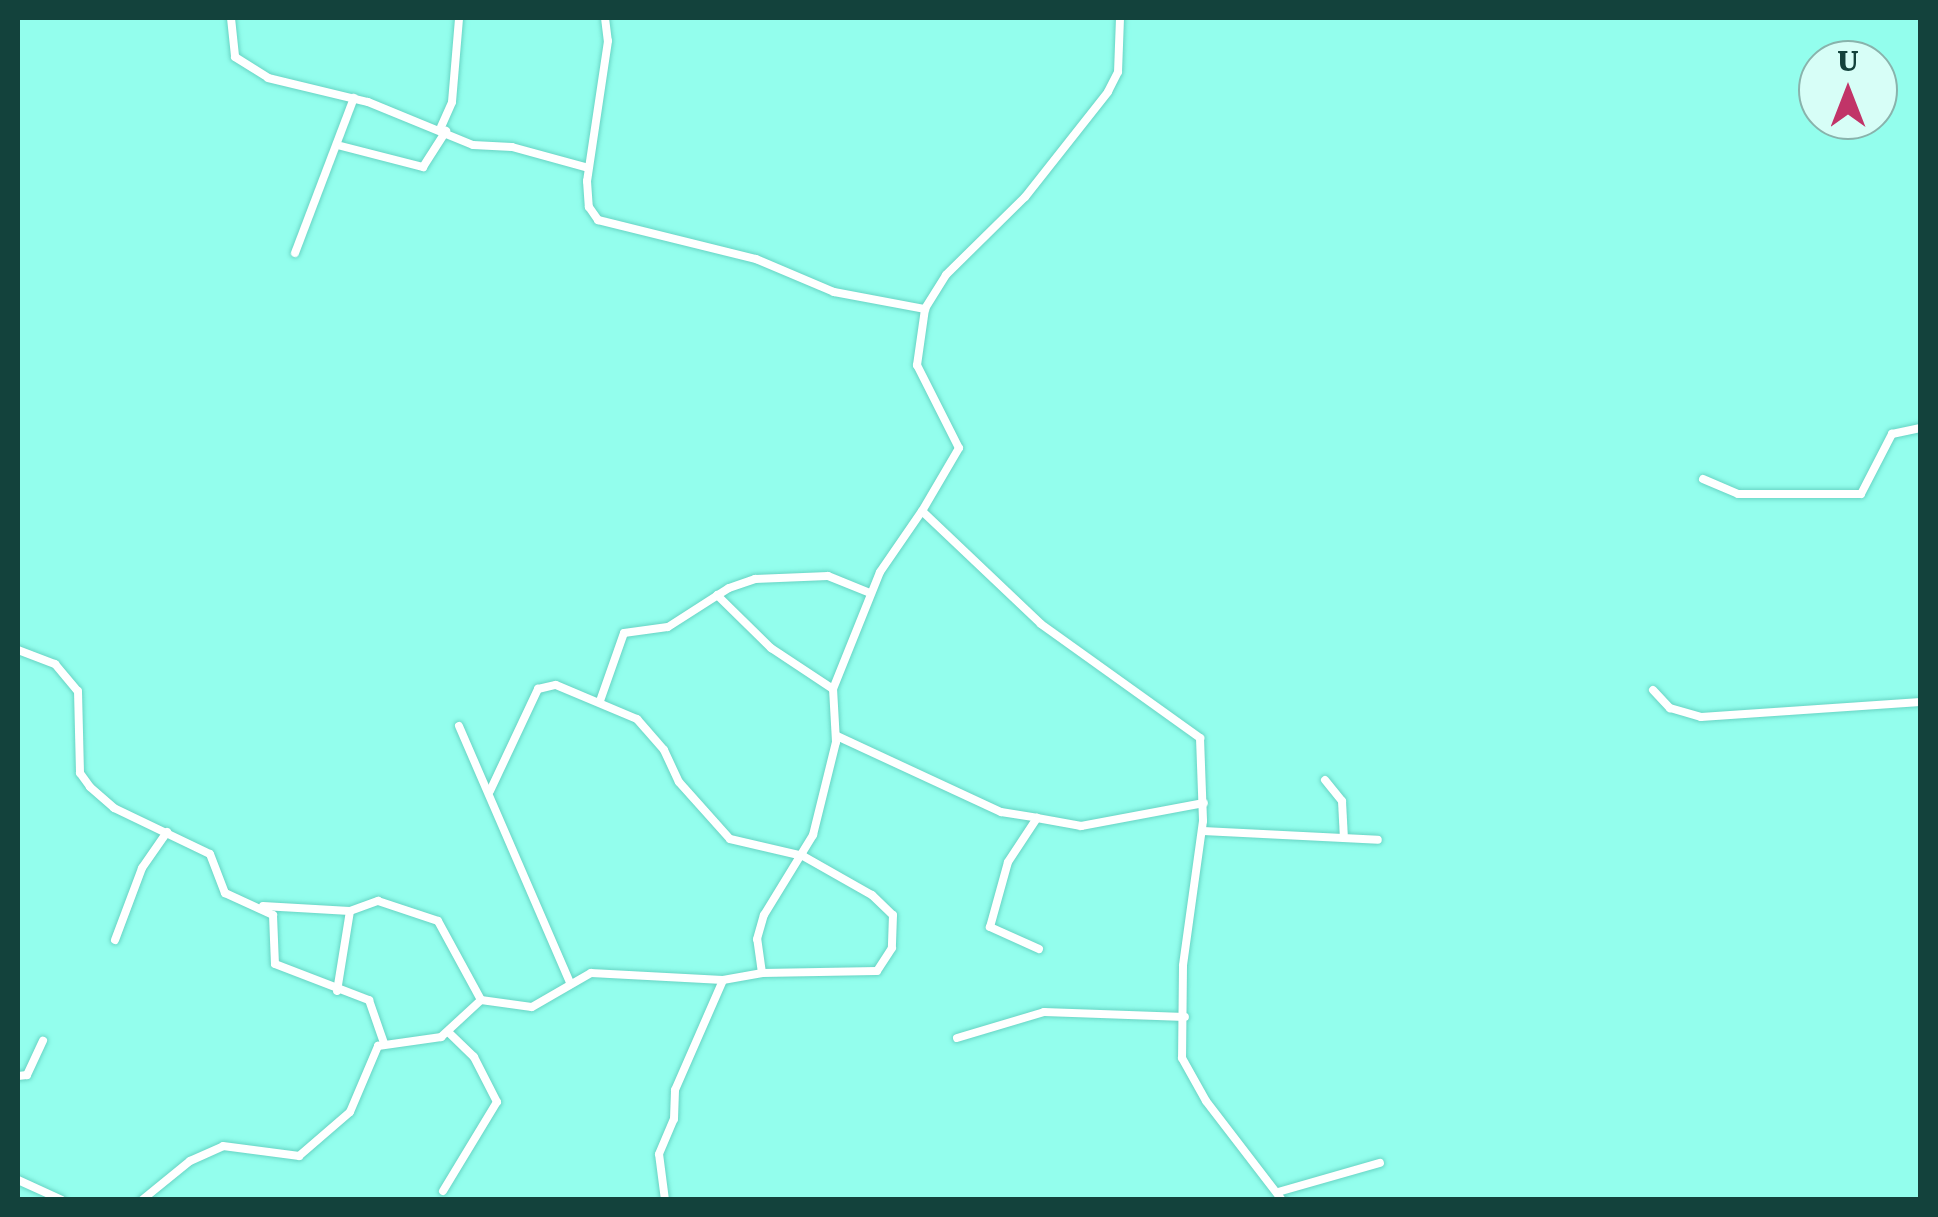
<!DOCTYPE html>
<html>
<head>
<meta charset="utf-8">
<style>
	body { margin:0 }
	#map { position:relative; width:1938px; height:1217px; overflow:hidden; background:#93feed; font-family:"Roboto Serif",serif }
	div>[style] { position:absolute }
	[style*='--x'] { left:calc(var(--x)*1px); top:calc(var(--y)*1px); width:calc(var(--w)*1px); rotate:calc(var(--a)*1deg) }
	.roads { filter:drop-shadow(0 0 2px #68d4c4) drop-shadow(0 0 2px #68d4c4) }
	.street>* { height:8px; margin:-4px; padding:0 4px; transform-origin:4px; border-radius:4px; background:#fff }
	span { translate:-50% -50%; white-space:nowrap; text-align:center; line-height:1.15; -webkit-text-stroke:8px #d7fef7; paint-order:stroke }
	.frame { position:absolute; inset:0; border:20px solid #13423c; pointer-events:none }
	.north { position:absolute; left:1798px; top:40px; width:100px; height:100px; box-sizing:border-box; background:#d7fef7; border:2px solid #89b3ac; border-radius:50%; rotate:0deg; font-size:28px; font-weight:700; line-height:40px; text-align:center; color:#13423c }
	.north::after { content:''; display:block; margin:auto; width:35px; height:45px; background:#c13468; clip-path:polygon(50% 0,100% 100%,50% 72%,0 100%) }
</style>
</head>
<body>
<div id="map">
	<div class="roads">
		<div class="street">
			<div style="--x:231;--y:18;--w:39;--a:84"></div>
			<div style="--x:235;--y:57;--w:39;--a:32"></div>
			<div style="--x:268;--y:78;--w:103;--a:13.5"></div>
			<div style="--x:368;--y:102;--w:113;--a:22.3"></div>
			<div style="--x:473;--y:145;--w:39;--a:3"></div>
			<div style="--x:512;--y:147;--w:79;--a:15.4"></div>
			<div style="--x:605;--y:18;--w:23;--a:83"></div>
			<div style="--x:608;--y:41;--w:142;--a:98.5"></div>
			<div style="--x:587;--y:181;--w:26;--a:86"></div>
			<div style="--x:589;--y:207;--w:16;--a:55"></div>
			<div style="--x:598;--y:220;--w:163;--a:13.9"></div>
			<div style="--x:756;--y:259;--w:85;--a:22.9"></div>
			<div style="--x:834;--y:292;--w:93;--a:10.6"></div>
			<div style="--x:1120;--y:18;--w:54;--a:92.1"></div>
			<div style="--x:1118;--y:72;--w:22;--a:117"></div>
			<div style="--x:1108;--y:92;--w:134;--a:128.3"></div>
			<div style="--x:1025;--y:197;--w:111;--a:135.4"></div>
			<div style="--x:946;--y:275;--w:40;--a:122"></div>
			<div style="--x:925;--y:309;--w:57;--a:98.1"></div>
			<div style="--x:917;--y:365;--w:93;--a:63.2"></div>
			<div style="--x:959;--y:448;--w:73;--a:120.4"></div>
			<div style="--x:922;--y:511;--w:164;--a:43.5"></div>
			<div style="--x:1041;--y:624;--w:196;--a:35.6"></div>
			<div style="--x:1200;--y:738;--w:83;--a:87.9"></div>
			<div style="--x:1203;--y:821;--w:146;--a:97.9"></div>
			<div style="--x:1183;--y:966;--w:92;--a:90.6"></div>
			<div style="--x:1182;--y:1058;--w:49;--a:60.8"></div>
			<div style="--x:1206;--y:1101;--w:125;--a:52.5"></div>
			<div style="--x:441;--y:127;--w:27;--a:-66"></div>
			<div style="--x:452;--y:102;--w:84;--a:-85.2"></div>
			<div style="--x:341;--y:146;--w:85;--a:14.4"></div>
			<div style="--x:423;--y:167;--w:43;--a:-57.4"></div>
			<div style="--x:295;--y:253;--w:166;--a:-69.2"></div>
			<div style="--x:1703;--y:479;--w:38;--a:23"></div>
			<div style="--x:1738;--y:494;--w:123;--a:0"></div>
			<div style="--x:1861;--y:494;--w:68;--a:-62.7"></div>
			<div style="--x:1892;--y:434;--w:29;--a:-12"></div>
			<div style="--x:717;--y:595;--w:76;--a:44.5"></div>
			<div style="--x:771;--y:648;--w:74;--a:33.5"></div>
			<div style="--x:18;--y:650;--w:40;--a:21"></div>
			<div style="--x:55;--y:664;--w:35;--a:50"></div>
			<div style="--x:78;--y:691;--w:82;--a:88.6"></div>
			<div style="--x:80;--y:773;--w:17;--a:54"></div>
			<div style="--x:90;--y:787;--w:32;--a:41"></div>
			<div style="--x:114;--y:808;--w:106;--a:25.6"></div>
			<div style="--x:210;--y:854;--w:42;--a:69"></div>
			<div style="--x:225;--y:893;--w:53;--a:24.6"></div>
			<div style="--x:273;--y:915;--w:49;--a:87.7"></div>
			<div style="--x:275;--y:964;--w:101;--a:21"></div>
			<div style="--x:369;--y:1000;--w:46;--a:70.8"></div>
			<div style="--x:1653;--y:690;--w:25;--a:47"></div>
			<div style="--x:1670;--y:708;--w:32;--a:16"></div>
			<div style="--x:1701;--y:717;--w:220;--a:-3.9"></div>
			<div style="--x:600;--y:701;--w:72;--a:-70.6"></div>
			<div style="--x:624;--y:633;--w:44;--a:-7.8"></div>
			<div style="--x:668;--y:627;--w:72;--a:-32.6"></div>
			<div style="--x:729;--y:588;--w:28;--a:-19"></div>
			<div style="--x:755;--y:579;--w:73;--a:-2.4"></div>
			<div style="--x:828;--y:576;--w:45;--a:22"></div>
			<div style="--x:459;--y:726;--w:280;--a:66.6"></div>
			<div style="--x:837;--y:736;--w:181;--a:24.9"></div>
			<div style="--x:1001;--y:812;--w:36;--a:9"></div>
			<div style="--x:1325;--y:780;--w:27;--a:51"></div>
			<div style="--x:1342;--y:801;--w:33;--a:87"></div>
			<div style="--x:490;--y:791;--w:113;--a:-64.8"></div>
			<div style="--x:538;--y:689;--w:18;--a:-13"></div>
			<div style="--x:556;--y:685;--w:88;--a:22.8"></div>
			<div style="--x:637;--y:719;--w:41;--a:48.9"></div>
			<div style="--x:664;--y:750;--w:35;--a:65"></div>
			<div style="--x:679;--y:782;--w:76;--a:48.2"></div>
			<div style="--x:730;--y:839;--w:75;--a:13.1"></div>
			<div style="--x:803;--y:856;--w:79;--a:29.5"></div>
			<div style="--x:872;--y:895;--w:29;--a:44"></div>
			<div style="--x:893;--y:915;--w:33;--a:92"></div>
			<div style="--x:892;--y:948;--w:27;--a:123"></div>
			<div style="--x:877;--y:971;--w:115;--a:179"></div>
			<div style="--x:1203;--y:831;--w:175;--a:2.9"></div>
			<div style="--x:263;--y:906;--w:87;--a:3.3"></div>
			<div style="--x:350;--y:911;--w:81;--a:99.2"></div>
			<div style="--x:350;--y:911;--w:30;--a:-20"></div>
			<div style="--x:378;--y:901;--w:63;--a:18.4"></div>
			<div style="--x:438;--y:921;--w:90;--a:61.4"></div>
			<div style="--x:115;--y:940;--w:77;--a:-69.4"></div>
			<div style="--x:142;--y:868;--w:44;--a:-55.2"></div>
			<div style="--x:1039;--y:949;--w:54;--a:-155.8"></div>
			<div style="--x:990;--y:927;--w:67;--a:-74.5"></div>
			<div style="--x:1008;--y:862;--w:53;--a:-56.6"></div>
			<div style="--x:1037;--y:818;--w:45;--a:10.3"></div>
			<div style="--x:1081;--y:826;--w:125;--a:-10.6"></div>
			<div style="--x:957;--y:1038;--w:91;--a:-16.6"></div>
			<div style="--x:1044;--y:1012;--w:141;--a:2"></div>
			<div style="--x:18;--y:1076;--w:9;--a:-6"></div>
			<div style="--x:27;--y:1075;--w:38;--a:-65"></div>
			<div style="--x:18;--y:1180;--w:48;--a:24.4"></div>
			<div style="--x:443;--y:1191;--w:104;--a:-58.8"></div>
			<div style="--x:497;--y:1102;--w:51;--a:-117.1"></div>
			<div style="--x:474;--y:1057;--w:35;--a:-136"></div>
			<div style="--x:1278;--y:1192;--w:106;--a:-15.9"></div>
			<div style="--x:142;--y:1200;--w:62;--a:-39.1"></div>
			<div style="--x:190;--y:1161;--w:36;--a:-24"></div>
			<div style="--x:223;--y:1146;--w:77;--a:7.5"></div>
			<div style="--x:299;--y:1156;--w:67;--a:-40.8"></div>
			<div style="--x:350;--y:1112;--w:72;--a:-67"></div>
			<div style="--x:378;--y:1046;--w:64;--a:-8.1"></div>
			<div style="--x:441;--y:1037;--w:54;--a:-42.8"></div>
			<div style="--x:481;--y:1000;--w:51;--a:7.8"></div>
			<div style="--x:532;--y:1007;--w:68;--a:-30"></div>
			<div style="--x:591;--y:973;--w:132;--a:3"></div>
			<div style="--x:665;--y:1200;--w:46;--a:-97.4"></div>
			<div style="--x:659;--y:1154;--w:38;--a:-67"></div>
			<div style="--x:674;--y:1119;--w:29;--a:-88"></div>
			<div style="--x:675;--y:1090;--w:120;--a:-66.4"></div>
			<div style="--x:723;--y:980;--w:40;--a:-10"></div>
			<div style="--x:762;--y:973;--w:34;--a:-98"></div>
			<div style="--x:757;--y:939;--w:25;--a:-74"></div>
			<div style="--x:764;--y:915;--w:94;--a:-58.5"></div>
			<div style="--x:813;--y:835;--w:96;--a:-76.1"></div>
			<div style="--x:836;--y:742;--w:53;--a:-93.2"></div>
			<div style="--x:833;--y:689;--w:126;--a:-68.1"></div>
			<div style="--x:880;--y:572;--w:74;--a:-55.5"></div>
		</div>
	</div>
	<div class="frame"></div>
	<div class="north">U</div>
</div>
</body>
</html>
